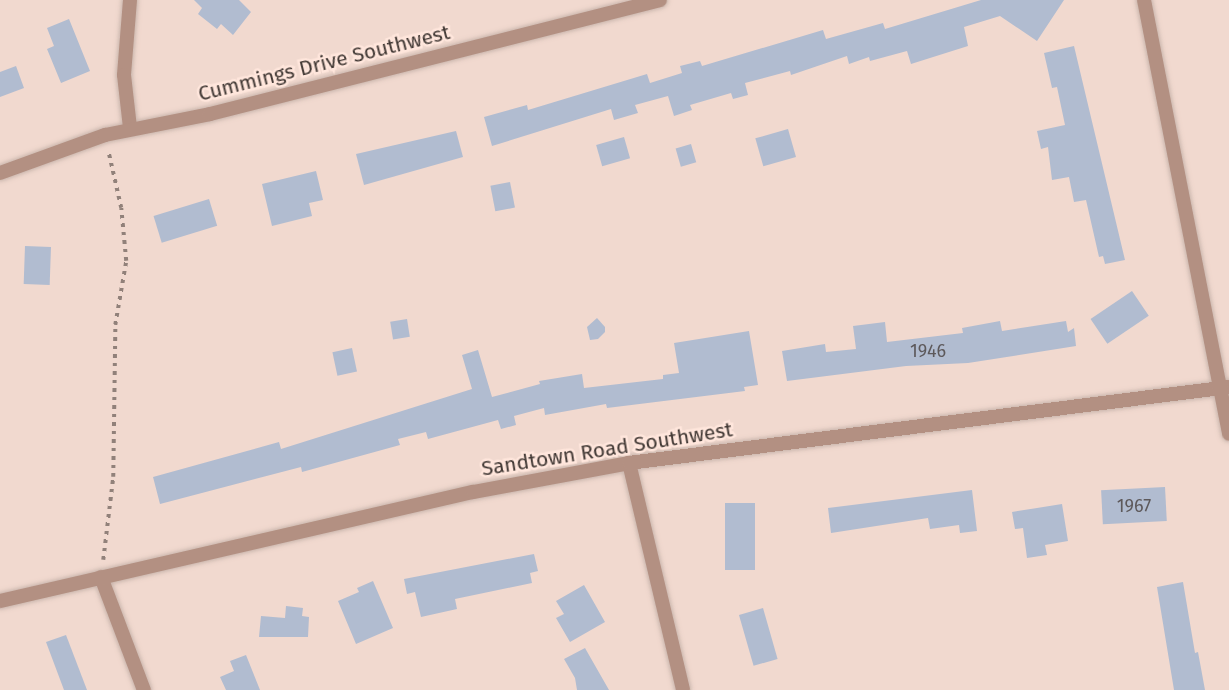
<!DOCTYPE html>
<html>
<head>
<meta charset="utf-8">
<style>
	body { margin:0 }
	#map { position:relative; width:1229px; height:690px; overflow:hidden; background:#f1d9cf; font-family:"Fira Sans",sans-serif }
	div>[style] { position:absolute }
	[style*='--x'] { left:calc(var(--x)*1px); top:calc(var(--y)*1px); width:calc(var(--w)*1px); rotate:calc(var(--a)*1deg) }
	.building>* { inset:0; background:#b1bcd0; transform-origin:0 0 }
	.path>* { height:3.5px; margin-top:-1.75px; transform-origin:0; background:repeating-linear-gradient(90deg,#91817a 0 3.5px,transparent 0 8.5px) }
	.roads { filter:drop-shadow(0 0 2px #cab6ad) drop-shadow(0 0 2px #cab6ad) }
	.minor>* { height:14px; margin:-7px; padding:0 7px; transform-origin:7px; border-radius:7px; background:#b39082 }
	.tertiary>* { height:14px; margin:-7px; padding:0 7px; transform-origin:7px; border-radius:7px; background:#b39082 }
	span { translate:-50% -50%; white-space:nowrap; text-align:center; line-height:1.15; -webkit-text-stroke:5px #ffe6dc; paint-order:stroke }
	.number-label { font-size:18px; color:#5d595b }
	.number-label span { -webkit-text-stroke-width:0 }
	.street-label { font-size:21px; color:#413834 }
</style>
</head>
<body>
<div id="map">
	<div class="building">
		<div style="clip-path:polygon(194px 0,239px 0,251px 12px,233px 35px,221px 24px,217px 29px,198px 14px,202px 8px)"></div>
		<div style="clip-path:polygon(981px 0,1064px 0,1037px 41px,1000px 16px,964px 27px,968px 46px,911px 64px,907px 51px,870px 61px,869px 57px,849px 64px,847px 56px,791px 75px,790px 71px,745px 83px,748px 95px,733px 99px,731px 93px,690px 105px,692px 110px,674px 116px,668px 96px,635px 105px,638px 113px,614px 120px,611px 109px,492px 146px,484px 117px,527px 105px,528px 110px,647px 74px,650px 83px,682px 73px,680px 66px,700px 61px,702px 66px,823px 30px,826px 39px,883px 23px,885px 29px)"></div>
		<div style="clip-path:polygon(69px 19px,90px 71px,61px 83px,47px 49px,54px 46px,47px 28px)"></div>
		<div style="clip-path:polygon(1074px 46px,1125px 260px,1105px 264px,1103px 256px,1099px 257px,1086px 200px,1074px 202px,1069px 177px,1052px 180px,1048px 147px,1041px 149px,1037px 131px,1065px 125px,1057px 87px,1052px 88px,1044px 53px)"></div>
		<div style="clip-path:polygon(16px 66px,24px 88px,0 97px,0 72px)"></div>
		<div style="left:788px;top:129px;width:29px;height:34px;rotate:74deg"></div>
		<div style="clip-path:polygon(456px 131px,463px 157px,364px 185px,356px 154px)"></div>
		<div style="left:624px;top:137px;width:22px;height:29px;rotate:74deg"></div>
		<div style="left:691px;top:144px;width:19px;height:16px;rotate:74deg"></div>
		<div style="clip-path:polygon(316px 171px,323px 200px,309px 203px,312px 216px,272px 226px,262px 184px)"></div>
		<div style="left:510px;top:182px;width:26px;height:20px;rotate:79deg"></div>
		<div style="left:209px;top:199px;width:28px;height:58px;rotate:73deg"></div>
		<div style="left:25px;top:246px;width:26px;height:38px;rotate:2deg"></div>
		<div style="left:1132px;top:291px;width:30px;height:50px;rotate:56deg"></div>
		<div style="clip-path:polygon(597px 318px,605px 327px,605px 332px,598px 339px,590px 340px,587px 327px)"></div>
		<div style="left:407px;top:319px;width:18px;height:17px;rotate:81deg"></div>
		<div style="clip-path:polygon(1000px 321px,1002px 331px,1066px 321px,1068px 332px,1074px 328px,1076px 346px,968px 363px,906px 366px,787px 381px,782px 351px,825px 344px,826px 352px,856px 349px,853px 326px,885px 322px,887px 342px,963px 333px,962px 328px)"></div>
		<div style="clip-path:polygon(749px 331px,758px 385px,744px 387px,745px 391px,607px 408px,606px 404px,545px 415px,544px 408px,514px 416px,516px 425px,501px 429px,498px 420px,428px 439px,426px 432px,398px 439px,400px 445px,302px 472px,301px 467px,160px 504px,153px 477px,279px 442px,281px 449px,472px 389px,462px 355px,478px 350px,492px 397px,540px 384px,539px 381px,582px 374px,584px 388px,663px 379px,663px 375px,679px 373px,674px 343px)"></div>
		<div style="left:352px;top:348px;width:24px;height:20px;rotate:78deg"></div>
		<div style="left:1165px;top:487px;width:34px;height:64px;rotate:87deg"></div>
		<div style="clip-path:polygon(972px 490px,977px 531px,960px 533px,959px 525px,930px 529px,928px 518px,831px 533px,828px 508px)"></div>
		<div style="left:725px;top:503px;width:30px;height:67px"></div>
		<div style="clip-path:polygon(1062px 504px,1068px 541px,1045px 545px,1047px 555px,1027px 558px,1023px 528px,1015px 529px,1012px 512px)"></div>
		<div style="clip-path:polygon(534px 554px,538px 571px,530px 573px,532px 583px,455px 599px,457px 609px,421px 617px,415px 592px,407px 594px,404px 579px)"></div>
		<div style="clip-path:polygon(373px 581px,393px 628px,356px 644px,338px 601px,359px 592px,357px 588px)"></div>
		<div style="clip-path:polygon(1183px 582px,1195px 653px,1198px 652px,1205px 690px,1174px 690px,1157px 587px)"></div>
		<div style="clip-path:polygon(584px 585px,605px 622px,570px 642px,556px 618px,564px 614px,556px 601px)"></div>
		<div style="clip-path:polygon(286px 606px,303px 608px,302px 616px,309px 617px,308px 637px,259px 637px,261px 616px,285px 618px)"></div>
		<div style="left:763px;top:608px;width:53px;height:25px;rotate:74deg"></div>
		<div style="clip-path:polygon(66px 635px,87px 690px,64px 690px,46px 642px)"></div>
		<div style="clip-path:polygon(585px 648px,609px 690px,577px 690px,575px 678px,564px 659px)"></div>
		<div style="clip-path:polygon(246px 655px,260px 690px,226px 690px,220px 677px,234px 671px,230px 661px)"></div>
	</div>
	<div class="path">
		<div style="--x:103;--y:560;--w:84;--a:-83.1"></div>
		<div style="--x:113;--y:477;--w:152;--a:-89.2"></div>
		<div style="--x:115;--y:325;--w:65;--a:-80.2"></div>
		<div style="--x:126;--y:261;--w:53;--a:-95.4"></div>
		<div style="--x:121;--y:208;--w:58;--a:-102.8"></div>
	</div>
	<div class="roads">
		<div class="minor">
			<div style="--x:130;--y:0;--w:75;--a:94.6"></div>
			<div style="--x:124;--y:75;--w:53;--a:83.5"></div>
			<div style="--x:0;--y:173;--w:112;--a:-19.9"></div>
			<div style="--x:105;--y:135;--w:107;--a:-11.3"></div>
			<div style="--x:210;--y:114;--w:464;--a:-14.2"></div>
			<div style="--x:629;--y:463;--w:233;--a:76.6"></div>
			<div style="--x:101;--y:577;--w:121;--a:69.2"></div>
			<div style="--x:0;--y:601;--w:485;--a:-13"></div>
			<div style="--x:473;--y:492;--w:159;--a:-10.5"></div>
			<div style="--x:629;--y:463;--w:605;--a:-7.22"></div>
		</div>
		<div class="tertiary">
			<div style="--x:1144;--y:0;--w:442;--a:78.9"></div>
		</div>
	</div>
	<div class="number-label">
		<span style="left:928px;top:351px">1946</span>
		<span style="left:1134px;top:506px">1967</span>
	</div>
	<div class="street-label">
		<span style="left:324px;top:63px;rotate:-14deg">Cummings Drive Southwest</span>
		<span style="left:607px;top:449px;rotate:-9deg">Sandtown Road Southwest</span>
	</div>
</div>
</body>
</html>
